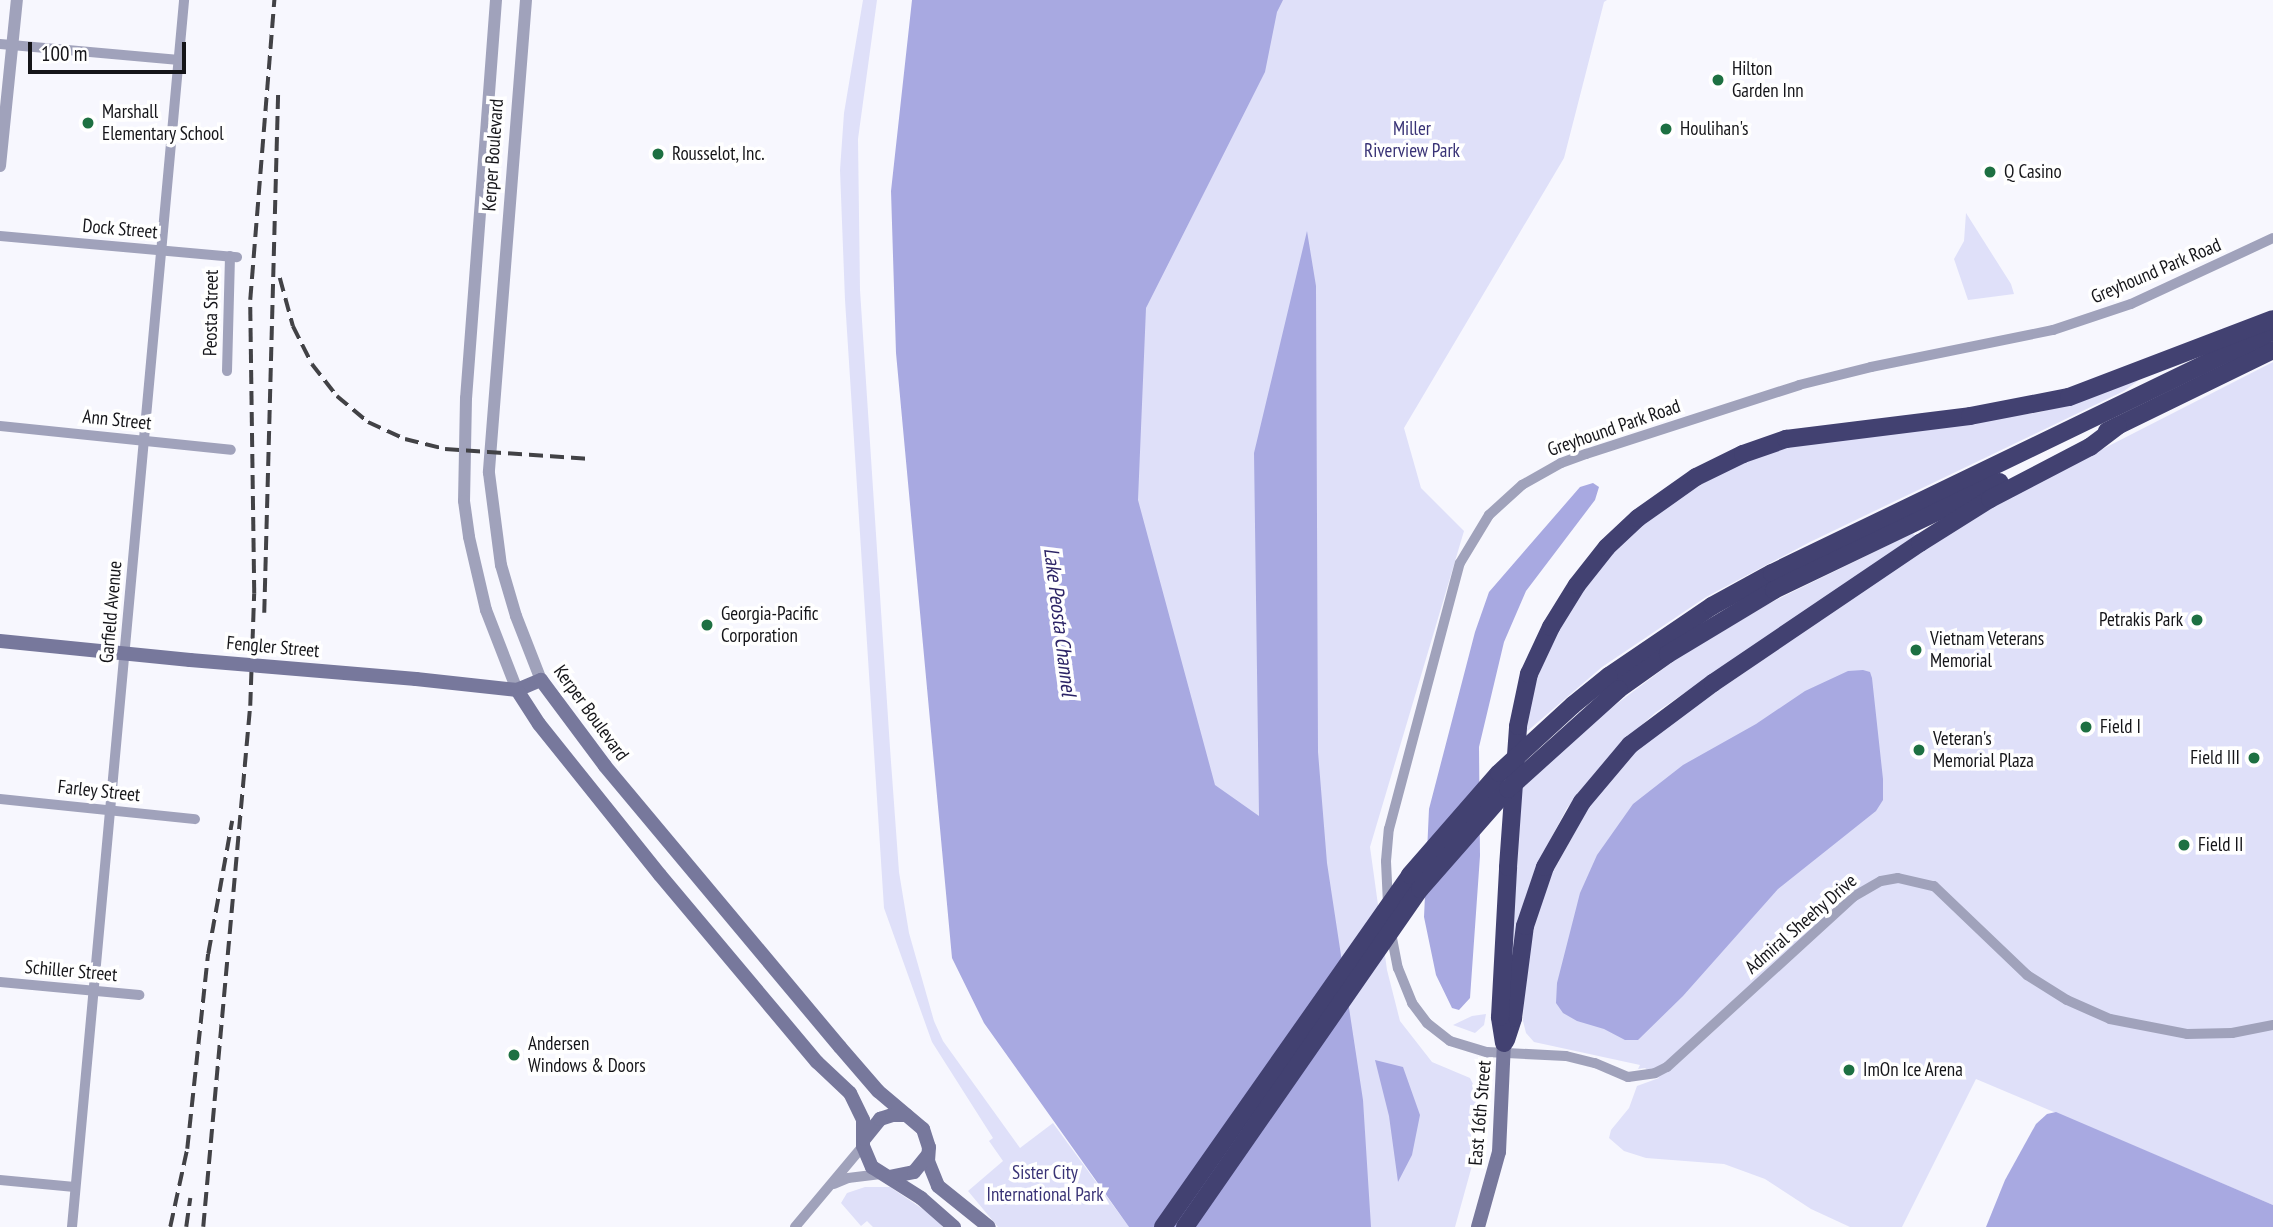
<!DOCTYPE html>
<html>
<head>
<meta charset="utf-8">
<style>
	body { margin:0 }
	#map { position:relative; width:2273px; height:1227px; overflow:hidden; background:#f7f7fe; font-family:"PT Sans Narrow",sans-serif }
	div>[style] { position:absolute }
	[style*='--x'] { left:calc(var(--x)*1px); top:calc(var(--y)*1px); width:calc(var(--w)*1px); rotate:calc(var(--a)*1deg) }
	.green>* { inset:0; background:#dfe0f9 }
	.water>* { inset:0; background:#a8a9e1 }
	.minor>* { height:10px; margin:-5px; padding:0 5px; transform-origin:5px; border-radius:5px; background:#a0a2bb }
	.tertiary>* { height:12px; margin:-6px; padding:0 6px; transform-origin:6px; border-radius:6px; background:#a0a2bb }
	.secondary>* { height:14px; margin:-7px; padding:0 7px; transform-origin:7px; border-radius:7px; background:#77789c }
	.motorway>* { height:18px; margin:-9px; padding:0 9px; transform-origin:9px; border-radius:9px; background:#424171 }
	.rail>* { height:3.5px; margin-top:-1.75px; transform-origin:0; background:repeating-linear-gradient(90deg,#424246 0 14px,transparent 0 21px) }
	.secondary-bridge>* { height:14px; margin:-7px; padding:0 7px; transform-origin:7px; border-radius:7px; background:#77789c }
	.motorway-bridge>* { height:18px; margin:-9px; padding:0 9px; transform-origin:9px; border-radius:9px; background:#424171 }
	.dots>* { width:19px; height:19px; translate:-50% -50%; box-sizing:border-box; border:4px solid #fff; border-radius:50% }
	span { translate:-50% -50%; white-space:nowrap; text-align:center; line-height:1.15; -webkit-text-stroke:7px #fff; paint-order:stroke }
	.poi-label { font-size:19px; color:#151519 }
	.left { translate:0 -50%; text-align:left }
	.right { translate:-100% -50%; text-align:right }
	.park-label { font-size:19px; color:#393376 }
	.street-label { font-size:19px; color:#151519 }
	.water-label { font-size:21px; color:#2c2466; font-style:italic }
	.scale { position:absolute; left:28px; top:42px; width:158px; height:32px; box-sizing:border-box; border:4px solid #151519; border-top:0; padding-left:9px; font-size:21px; line-height:24px; white-space:nowrap; color:#151519; -webkit-text-stroke:5px #fff; paint-order:stroke }
</style>
</head>
<body>
<div id="map">
	<div class="green">
		<div style="clip-path:polygon(863px 0,877px 0,858px 139px,860px 290px,890px 748px,899px 872px,909px 933px,934px 1021px,943px 1041px,1020px 1148px,1053px 1123px,1129px 1227px,998px 1227px,968px 1191px,1003px 1161px,989px 1141px,993px 1138px,932px 1042px,884px 908px,845px 300px,840px 170px,844px 113px)"></div>
		<div style="clip-path:polygon(1262px 0,1607px 0,1604px 2px,1564px 158px,1404px 428px,1421px 488px,1464px 531px,1370px 847px,1387px 970px,1400px 1021px,1432px 1062px,1470px 1078px,1478px 1094px,1473px 1162px,1455px 1227px,1370px 1227px,1273px 882px,1139px 690px,1114px 350px)"></div>
		<div style="clip-path:polygon(1966px 213px,2011px 284px,2014px 294px,1968px 300px,1954px 259px,1964px 241px)"></div>
		<div style="clip-path:polygon(2273px 362px,2273px 1205px,1976px 1079px,1902px 1227px,1850px 1227px,1811px 1209px,1765px 1179px,1724px 1164px,1646px 1158px,1624px 1151px,1609px 1138px,1611px 1130px,1629px 1108px,1637px 1086px,1659px 1078px,1645px 1068px,1638px 1069px,1640px 1065px,1534px 1042px,1526px 1033px,1523px 1021px,1524px 981px,1538px 906px,1551px 875px,1591px 803px,1643px 742px,1949px 532px,2040px 481px)"></div>
		<div style="clip-path:polygon(2139px 380px,2124px 391px,1810px 542px,1706px 597px,1602px 667px,1524px 734px,1534px 688px,1547px 650px,1574px 600px,1613px 550px,1650px 515px,1732px 466px,1782px 448px,2041px 412px)"></div>
		<div style="clip-path:polygon(1913px 533px,1915px 536px,1655px 713px,1615px 749px,1567px 808px,1540px 859px,1524px 902px,1511px 961px,1518px 792px,1598px 718px,1679px 657px,1770px 603px)"></div>
		<div style="clip-path:polygon(1486px 1014px,1484px 1025px,1475px 1033px,1453px 1025px,1472px 1016px)"></div>
		<div style="clip-path:polygon(865px 1187px,890px 1187px,936px 1218px,943px 1227px,873px 1227px,867px 1221px,861px 1226px,841px 1203px,847px 1193px)"></div>
	</div>
	<div class="water">
		<div style="clip-path:polygon(912px 0,1283px 0,1277px 12px,1265px 72px,1146px 308px,1138px 500px,1215px 785px,1259px 816px,1254px 453px,1307px 231px,1316px 286px,1318px 752px,1327px 863px,1363px 1100px,1371px 1227px,1129px 1227px,984px 1023px,952px 958px,896px 353px,891px 191px)"></div>
		<div style="clip-path:polygon(1593px 483px,1599px 487px,1595px 500px,1526px 591px,1504px 642px,1479px 747px,1480px 856px,1470px 998px,1459px 1010px,1452px 1008px,1436px 975px,1424px 917px,1429px 809px,1475px 632px,1489px 592px,1580px 487px)"></div>
		<div style="clip-path:polygon(1863px 670px,1870px 672px,1872px 678px,1883px 779px,1883px 800px,1876px 811px,1778px 889px,1683px 996px,1638px 1040px,1625px 1040px,1604px 1029px,1577px 1021px,1563px 1013px,1556px 1003px,1557px 983px,1580px 893px,1597px 855px,1633px 804px,1683px 765px,1756px 724px,1805px 691px,1848px 671px)"></div>
		<div style="clip-path:polygon(1375px 1060px,1403px 1067px,1420px 1115px,1412px 1155px,1398px 1182px,1389px 1116px)"></div>
		<div style="clip-path:polygon(2056px 1112px,2273px 1205px,2273px 1227px,1986px 1227px,2005px 1180px,2036px 1124px,2047px 1114px)"></div>
	</div>
	<div class="minor">
		<div style="--x:0;--y:44;--w:180;--a:5.1"></div>
		<div style="--x:0;--y:236;--w:238;--a:5.1"></div>
		<div style="--x:227;--y:371;--w:115;--a:-88.5"></div>
		<div style="--x:0;--y:426;--w:232;--a:5.9"></div>
		<div style="--x:0;--y:799;--w:196;--a:5.9"></div>
		<div style="--x:1388;--y:904;--w:43;--a:-92.7"></div>
		<div style="--x:1386;--y:861;--w:32;--a:-85"></div>
		<div style="--x:1389;--y:829;--w:275;--a:-75.1"></div>
		<div style="--x:1460;--y:563;--w:56;--a:-58.9"></div>
		<div style="--x:1489;--y:515;--w:45;--a:-42.3"></div>
		<div style="--x:1522;--y:485;--w:45;--a:-29.4"></div>
		<div style="--x:1561;--y:463;--w:27;--a:-20"></div>
		<div style="--x:1586;--y:454;--w:224;--a:-17.9"></div>
		<div style="--x:1799;--y:385;--w:74;--a:-14"></div>
		<div style="--x:1871;--y:367;--w:186;--a:-11.5"></div>
		<div style="--x:2053;--y:330;--w:82;--a:-18.4"></div>
		<div style="--x:2131;--y:304;--w:157;--a:-24.9"></div>
		<div style="--x:1391;--y:933;--w:36;--a:79"></div>
		<div style="--x:1398;--y:968;--w:38;--a:68"></div>
		<div style="--x:1412;--y:1003;--w:25;--a:53"></div>
		<div style="--x:1427;--y:1023;--w:29;--a:38"></div>
		<div style="--x:1450;--y:1041;--w:39;--a:17"></div>
		<div style="--x:1487;--y:1052;--w:79;--a:2.9"></div>
		<div style="--x:1566;--y:1056;--w:30;--a:14"></div>
		<div style="--x:1595;--y:1063;--w:36;--a:23"></div>
		<div style="--x:1628;--y:1077;--w:27;--a:-8"></div>
		<div style="--x:1655;--y:1073;--w:13;--a:-27"></div>
		<div style="--x:1667;--y:1067;--w:252;--a:-42.4"></div>
		<div style="--x:1853;--y:897;--w:32;--a:-30"></div>
		<div style="--x:1881;--y:881;--w:17;--a:-10"></div>
		<div style="--x:1898;--y:878;--w:37;--a:13"></div>
		<div style="--x:1934;--y:886;--w:129;--a:43.7"></div>
		<div style="--x:2027;--y:975;--w:47;--a:32"></div>
		<div style="--x:2067;--y:1000;--w:47;--a:23.8"></div>
		<div style="--x:2110;--y:1019;--w:78;--a:11"></div>
		<div style="--x:2187;--y:1034;--w:45;--a:-1.3"></div>
		<div style="--x:2232;--y:1033;--w:42;--a:-11"></div>
		<div style="--x:0;--y:982;--w:140;--a:5.3"></div>
		<div style="--x:0;--y:1180;--w:75;--a:5.3"></div>
		<div style="--x:834;--y:1184;--w:15;--a:-23"></div>
		<div style="--x:848;--y:1178;--w:33;--a:-7"></div>
		<div style="--x:72;--y:1227;--w:1232;--a:-84.78"></div>
		<div style="--x:795;--y:1227;--w:106;--a:-50"></div>
	</div>
	<div class="tertiary">
		<div style="--x:496;--y:0;--w:399;--a:94.3"></div>
		<div style="--x:466;--y:398;--w:103;--a:91.1"></div>
		<div style="--x:464;--y:501;--w:36;--a:82"></div>
		<div style="--x:469;--y:537;--w:75;--a:76.9"></div>
		<div style="--x:486;--y:610;--w:86;--a:68.8"></div>
		<div style="--x:526;--y:0;--w:474;--a:94.5"></div>
		<div style="--x:489;--y:473;--w:93;--a:82.6"></div>
		<div style="--x:501;--y:565;--w:53;--a:73.6"></div>
		<div style="--x:516;--y:616;--w:69;--a:68.7"></div>
		<div style="--x:0;--y:166;--w:167;--a:-84.2"></div>
	</div>
	<div class="secondary">
		<div style="--x:0;--y:641;--w:191;--a:5.7"></div>
		<div style="--x:416;--y:679;--w:102;--a:6.2"></div>
		<div style="--x:517;--y:690;--w:26;--a:-23"></div>
		<div style="--x:541;--y:680;--w:107;--a:53.3"></div>
		<div style="--x:605;--y:766;--w:366;--a:50.1"></div>
		<div style="--x:840;--y:1047;--w:58;--a:49.2"></div>
		<div style="--x:878;--y:1091;--w:59;--a:40.2"></div>
		<div style="--x:923;--y:1129;--w:19;--a:72"></div>
		<div style="--x:929;--y:1147;--w:14;--a:94"></div>
		<div style="--x:928;--y:1161;--w:27;--a:68"></div>
		<div style="--x:938;--y:1186;--w:65;--a:38.8"></div>
		<div style="--x:517;--y:690;--w:40;--a:57.1"></div>
		<div style="--x:539;--y:724;--w:193;--a:51.3"></div>
		<div style="--x:660;--y:875;--w:244;--a:50"></div>
		<div style="--x:817;--y:1062;--w:45;--a:43.2"></div>
		<div style="--x:850;--y:1093;--w:30;--a:64"></div>
		<div style="--x:863;--y:1120;--w:26;--a:90"></div>
		<div style="--x:863;--y:1146;--w:23;--a:67"></div>
		<div style="--x:872;--y:1167;--w:58;--a:32.3"></div>
		<div style="--x:921;--y:1198;--w:44;--a:41.3"></div>
		<div style="--x:864;--y:1139;--w:26;--a:-51"></div>
		<div style="--x:880;--y:1119;--w:13;--a:-18"></div>
		<div style="--x:892;--y:1115;--w:14;--a:0"></div>
		<div style="--x:889;--y:1177;--w:25;--a:-11"></div>
		<div style="--x:914;--y:1172;--w:22;--a:-51"></div>
		<div style="--x:1478;--y:1227;--w:78;--a:-74.4"></div>
		<div style="--x:1499;--y:1152;--w:109;--a:-87.4"></div>
	</div>
	<div class="motorway">
		<div style="--x:2107;--y:431;--w:185;--a:-26"></div>
		<div style="--x:1609;--y:676;--w:125;--a:-34.2"></div>
		<div style="--x:1712;--y:606;--w:68;--a:-28.8"></div>
		<div style="--x:1772;--y:573;--w:556;--a:-25.78"></div>
		<div style="--x:1619;--y:689;--w:60;--a:-35.5"></div>
		<div style="--x:1668;--y:654;--w:124;--a:-31.1"></div>
		<div style="--x:1774;--y:590;--w:250;--a:-25.6"></div>
		<div style="--x:1506;--y:1040;--w:23;--a:-72"></div>
		<div style="--x:1513;--y:1018;--w:93;--a:-82.6"></div>
		<div style="--x:1525;--y:926;--w:62;--a:-71.3"></div>
		<div style="--x:1545;--y:867;--w:75;--a:-60.4"></div>
		<div style="--x:1582;--y:802;--w:75;--a:-49.9"></div>
		<div style="--x:1630;--y:745;--w:104;--a:-36.8"></div>
		<div style="--x:1713;--y:683;--w:250;--a:-34.1"></div>
		<div style="--x:1920;--y:543;--w:83;--a:-32.2"></div>
		<div style="--x:1990;--y:499;--w:113;--a:-27.5"></div>
		<div style="--x:2090;--y:447;--w:35;--a:-37"></div>
		<div style="--x:1504;--y:1043;--w:26;--a:-99"></div>
		<div style="--x:1500;--y:1017;--w:150;--a:-86.9"></div>
		<div style="--x:1508;--y:867;--w:141;--a:-85.9"></div>
		<div style="--x:1518;--y:726;--w:53;--a:-78.1"></div>
		<div style="--x:1529;--y:674;--w:52;--a:-64.9"></div>
		<div style="--x:1551;--y:627;--w:49;--a:-58.2"></div>
		<div style="--x:1577;--y:585;--w:48;--a:-51.7"></div>
		<div style="--x:1607;--y:547;--w:42;--a:-43.1"></div>
		<div style="--x:1638;--y:518;--w:71;--a:-35.3"></div>
		<div style="--x:1696;--y:477;--w:52;--a:-26.1"></div>
		<div style="--x:1743;--y:454;--w:46;--a:-19.2"></div>
		<div style="--x:1786;--y:439;--w:185;--a:-7.1"></div>
		<div style="--x:1970;--y:416;--w:101;--a:-10.9"></div>
		<div style="--x:2069;--y:397;--w:218;--a:-20.9"></div>
	</div>
	<div class="rail">
		<div style="--x:280;--y:278;--w:50;--a:74.8"></div>
		<div style="--x:293;--y:326;--w:42;--a:63.4"></div>
		<div style="--x:312;--y:364;--w:41;--a:52"></div>
		<div style="--x:337;--y:396;--w:40;--a:40"></div>
		<div style="--x:368;--y:422;--w:41;--a:24.7"></div>
		<div style="--x:405;--y:439;--w:41;--a:14"></div>
		<div style="--x:445;--y:449;--w:146;--a:3.9"></div>
		<div style="--x:264;--y:613;--w:524;--a:-88.47"></div>
		<div style="--x:170;--y:1227;--w:80;--a:-77.7"></div>
		<div style="--x:187;--y:1149;--w:196;--a:-83.9"></div>
		<div style="--x:208;--y:954;--w:135;--a:-79.8"></div>
		<div style="--x:186;--y:1227;--w:29;--a:-82"></div>
		<div style="--x:203;--y:1227;--w:523;--a:-84.85"></div>
		<div style="--x:250;--y:706;--w:112;--a:-88"></div>
		<div style="--x:254;--y:594;--w:294;--a:-90.8"></div>
		<div style="--x:250;--y:300;--w:301;--a:-85.4"></div>
	</div>
	<div class="secondary-bridge">
		<div style="--x:190;--y:660;--w:227;--a:4.8"></div>
	</div>
	<div class="motorway-bridge">
		<div style="--x:1163;--y:1227;--w:430;--a:-54.9"></div>
		<div style="--x:1410;--y:875;--w:135;--a:-48.9"></div>
		<div style="--x:1499;--y:773;--w:100;--a:-42.6"></div>
		<div style="--x:1573;--y:705;--w:46;--a:-38.9"></div>
		<div style="--x:1185;--y:1227;--w:412;--a:-55.2"></div>
		<div style="--x:1420;--y:889;--w:133;--a:-48.7"></div>
		<div style="--x:1508;--y:789;--w:149;--a:-42"></div>
	</div>
	<div class="dots">
		<div style="left:1718px;top:80px;background:#1d7042"></div>
		<div style="left:88px;top:123px;background:#1d7042"></div>
		<div style="left:1666px;top:129px;background:#1d7042"></div>
		<div style="left:658px;top:154px;background:#1d7042"></div>
		<div style="left:1990px;top:172px;background:#1d7042"></div>
		<div style="left:2197px;top:620px;background:#1d7042"></div>
		<div style="left:707px;top:625px;background:#1d7042"></div>
		<div style="left:1916px;top:650px;background:#1d7042"></div>
		<div style="left:2086px;top:727px;background:#1d7042"></div>
		<div style="left:1919px;top:750px;background:#1d7042"></div>
		<div style="left:2254px;top:758px;background:#1d7042"></div>
		<div style="left:2184px;top:845px;background:#1d7042"></div>
		<div style="left:514px;top:1055px;background:#1d7042"></div>
		<div style="left:1849px;top:1070px;background:#1d7042"></div>
	</div>
	<div class="poi-label">
		<span class="left" style="left:1732px;top:80px">Hilton<br>Garden Inn</span>
		<span class="left" style="left:102px;top:123px">Marshall<br>Elementary School</span>
		<span class="left" style="left:1680px;top:129px">Houlihan's</span>
		<span class="left" style="left:672px;top:154px">Rousselot, Inc.</span>
		<span class="left" style="left:2004px;top:172px">Q Casino</span>
		<span class="left" style="left:721px;top:625px">Georgia-Pacific<br>Corporation</span>
		<span class="right" style="left:2183px;top:620px">Petrakis Park</span>
		<span class="left" style="left:1930px;top:650px">Vietnam Veterans<br>Memorial</span>
		<span class="left" style="left:2100px;top:727px">Field I</span>
		<span class="left" style="left:1933px;top:750px">Veteran's<br>Memorial Plaza</span>
		<span class="right" style="left:2240px;top:758px">Field III</span>
		<span class="left" style="left:2198px;top:845px">Field II</span>
		<span class="left" style="left:528px;top:1055px">Andersen<br>Windows &amp; Doors</span>
		<span class="left" style="left:1863px;top:1070px">ImOn Ice Arena</span>
	</div>
	<div class="park-label">
		<span style="left:1412px;top:140px">Miller<br>Riverview Park</span>
		<span style="left:1045px;top:1184px">Sister City<br>International Park</span>
	</div>
	<div class="street-label">
		<span style="left:493px;top:155px;rotate:-86deg">Kerper Boulevard</span>
		<span style="left:120px;top:229px;rotate:5deg">Dock Street</span>
		<span style="left:2156px;top:271px;rotate:-23deg">Greyhound Park Road</span>
		<span style="left:211px;top:313px;rotate:-89deg">Peosta Street</span>
		<span style="left:117px;top:420px;rotate:6deg">Ann Street</span>
		<span style="left:1614px;top:428px;rotate:-19deg">Greyhound Park Road</span>
		<span style="left:111px;top:612px;rotate:-85deg">Garfield Avenue</span>
		<span style="left:273px;top:647px;rotate:5deg">Fengler Street</span>
		<span style="left:591px;top:713px;rotate:54deg">Kerper Boulevard</span>
		<span style="left:99px;top:791px;rotate:6deg">Farley Street</span>
		<span style="left:1801px;top:924px;rotate:-41deg">Admiral Sheehy Drive</span>
		<span style="left:71px;top:971px;rotate:5deg">Schiller Street</span>
		<span style="left:1480px;top:1113px;rotate:-85deg">East 16th Street</span>
	</div>
	<div class="water-label">
		<span style="left:1060px;top:622px;rotate:83deg">Lake Peosta Channel</span>
	</div>
	<div class="scale">100 m</div>
</div>
</body>
</html>
